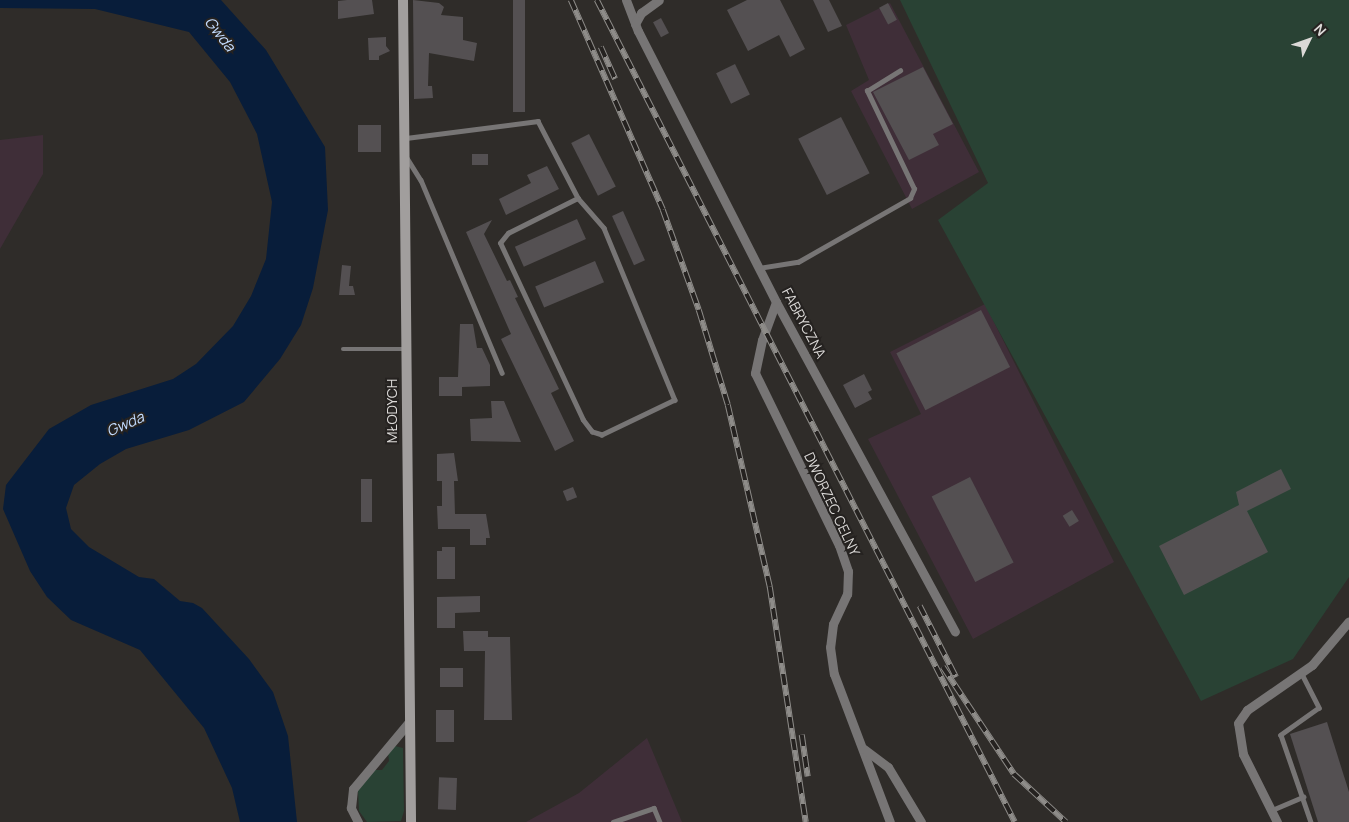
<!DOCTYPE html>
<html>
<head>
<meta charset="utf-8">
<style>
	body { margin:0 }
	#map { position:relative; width:1349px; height:822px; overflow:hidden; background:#2f2c29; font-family:Manrope,sans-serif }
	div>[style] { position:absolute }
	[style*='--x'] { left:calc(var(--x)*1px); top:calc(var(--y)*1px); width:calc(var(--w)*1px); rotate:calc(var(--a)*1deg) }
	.industrial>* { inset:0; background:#3f2e38 }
	.green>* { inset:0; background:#294234 }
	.water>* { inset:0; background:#081d3a }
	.building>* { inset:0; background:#545052; transform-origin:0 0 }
	.lane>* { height:4.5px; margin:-2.25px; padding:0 2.25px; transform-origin:2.25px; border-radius:2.25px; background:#777575 }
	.street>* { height:9px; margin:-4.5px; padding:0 4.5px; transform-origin:4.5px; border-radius:4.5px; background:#777575 }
	.secondary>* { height:10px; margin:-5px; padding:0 5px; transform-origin:5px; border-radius:5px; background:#a19e9d }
	.rail>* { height:5.5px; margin-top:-2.75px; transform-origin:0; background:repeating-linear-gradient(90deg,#252220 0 11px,#8e8c89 0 22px); box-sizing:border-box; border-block:1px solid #8e8c89 }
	span { translate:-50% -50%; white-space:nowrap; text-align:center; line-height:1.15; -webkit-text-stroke:4px #252220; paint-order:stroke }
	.street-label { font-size:14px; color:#dbd9d7 }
	.water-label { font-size:15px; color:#c3dcff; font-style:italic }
	.north { position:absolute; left:1284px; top:15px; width:50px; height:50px; -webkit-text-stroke:4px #252220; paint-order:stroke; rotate:48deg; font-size:14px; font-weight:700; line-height:20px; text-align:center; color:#dbd9d7 }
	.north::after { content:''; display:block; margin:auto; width:18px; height:22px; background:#dbd9d7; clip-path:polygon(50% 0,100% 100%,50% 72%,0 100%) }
</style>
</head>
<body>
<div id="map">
	<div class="industrial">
		<div style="clip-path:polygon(890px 3px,979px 172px,912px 209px,851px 91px,869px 80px,846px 25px)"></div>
		<div style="clip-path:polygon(43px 135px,43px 174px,0 249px,0 140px)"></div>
		<div style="clip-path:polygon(985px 304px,1114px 562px,973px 639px,868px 439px,921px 414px,890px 352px)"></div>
		<div style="clip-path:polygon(647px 738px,682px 822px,526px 822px,579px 793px)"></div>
	</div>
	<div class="green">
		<div style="clip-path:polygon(900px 0,1349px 0,1349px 577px,1293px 659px,1201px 701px,938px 220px,988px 183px)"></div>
		<div style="clip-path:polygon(395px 746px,403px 748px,404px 811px,401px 821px,367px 822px,359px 811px,358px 790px,374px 770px,382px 770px,389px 761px,388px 753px)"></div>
	</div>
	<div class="water">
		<div style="clip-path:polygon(0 0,221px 0,266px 50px,325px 147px,328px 210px,313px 288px,301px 325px,280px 359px,244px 402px,189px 430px,126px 449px,100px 464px,74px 485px,66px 508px,71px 529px,89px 547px,139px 577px,154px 579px,180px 601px,193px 603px,202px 608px,249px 659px,273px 692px,288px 736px,297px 822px,240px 822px,232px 788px,204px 728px,140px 650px,71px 620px,47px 597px,30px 571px,3px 509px,6px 485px,49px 429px,91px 405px,173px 379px,196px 364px,233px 326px,251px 296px,266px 259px,272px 202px,257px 134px,230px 82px,189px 32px,95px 9px,0 8px)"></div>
	</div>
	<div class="building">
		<div style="clip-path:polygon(347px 0,372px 0,374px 14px,338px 19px,338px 1px)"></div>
		<div style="clip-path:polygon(413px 0,439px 3px,444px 7px,441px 15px,463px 17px,463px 40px,477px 43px,474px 61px,429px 53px,428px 86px,432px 86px,433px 98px,414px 99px)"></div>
		<div style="left:513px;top:0;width:12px;height:112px"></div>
		<div style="clip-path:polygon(747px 0,780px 0,805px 49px,790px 57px,779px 35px,748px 51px,727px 10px)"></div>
		<div style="clip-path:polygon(813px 0,829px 0,842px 26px,828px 32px)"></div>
		<div style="left:888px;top:3px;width:19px;height:10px;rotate:62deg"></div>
		<div style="left:661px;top:18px;width:17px;height:9px;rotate:62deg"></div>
		<div style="clip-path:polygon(386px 37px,386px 46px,390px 51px,379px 56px,379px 60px,369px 60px,368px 38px)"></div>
		<div style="left:735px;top:64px;width:34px;height:21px;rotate:64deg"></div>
		<div style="clip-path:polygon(923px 67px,953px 124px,933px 134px,939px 145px,909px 160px,873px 92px)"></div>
		<div style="left:841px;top:117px;width:63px;height:48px;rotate:63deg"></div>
		<div style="left:358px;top:125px;width:23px;height:27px"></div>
		<div style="left:589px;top:134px;width:59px;height:20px;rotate:63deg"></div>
		<div style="left:488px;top:154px;width:11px;height:16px;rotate:90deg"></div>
		<div style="clip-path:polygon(547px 166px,559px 189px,506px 215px,499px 199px,531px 183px,527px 175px)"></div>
		<div style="left:623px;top:211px;width:54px;height:12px;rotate:66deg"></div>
		<div style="left:577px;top:219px;width:22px;height:68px;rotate:66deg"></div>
		<div style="clip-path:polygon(492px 220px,484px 234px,507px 281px,510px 280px,518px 297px,515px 298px,559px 389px,551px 393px,574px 441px,555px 451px,501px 339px,511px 334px,466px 232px)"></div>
		<div style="left:595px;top:261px;width:23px;height:65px;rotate:67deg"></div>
		<div style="clip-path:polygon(342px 265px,351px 266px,349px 286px,353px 286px,355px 295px,339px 295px)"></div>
		<div style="left:981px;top:310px;width:64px;height:95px;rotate:63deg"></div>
		<div style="clip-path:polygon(460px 324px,473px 324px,477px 348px,482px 348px,490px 365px,490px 386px,462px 387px,462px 396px,439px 396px,439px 377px,458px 377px)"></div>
		<div style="clip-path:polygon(864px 374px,872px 390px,868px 392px,872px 399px,855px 408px,843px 385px)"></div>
		<div style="clip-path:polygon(491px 401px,504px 401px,521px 442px,471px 441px,470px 419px,492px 418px)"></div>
		<div style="clip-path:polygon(454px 453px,458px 481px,454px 481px,455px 514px,486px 514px,490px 538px,486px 538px,486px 545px,470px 545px,470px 529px,438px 529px,437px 506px,442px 506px,442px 481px,437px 481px,437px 454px)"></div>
		<div style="clip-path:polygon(1281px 469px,1291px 489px,1247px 511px,1268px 552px,1184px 595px,1159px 546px,1239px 505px,1236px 492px)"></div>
		<div style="left:970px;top:477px;width:96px;height:43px;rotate:63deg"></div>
		<div style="left:361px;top:479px;width:11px;height:43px"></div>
		<div style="left:573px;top:487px;width:11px;height:11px;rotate:68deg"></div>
		<div style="left:1072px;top:510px;width:13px;height:11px;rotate:58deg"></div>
		<div style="clip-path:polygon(442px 547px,455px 547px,455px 579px,437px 579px,437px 551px,442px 551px)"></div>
		<div style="clip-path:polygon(480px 596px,480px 612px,455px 613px,455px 628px,437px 628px,437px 597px)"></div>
		<div style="clip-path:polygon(463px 631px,488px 631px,488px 637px,510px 637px,512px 720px,484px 720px,485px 651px,464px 651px)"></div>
		<div style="left:463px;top:668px;width:19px;height:23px;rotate:90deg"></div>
		<div style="left:436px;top:710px;width:18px;height:32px"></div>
		<div style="clip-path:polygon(1327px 722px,1349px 792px,1349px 822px,1318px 822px,1290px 734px)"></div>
		<div style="left:457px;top:778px;width:32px;height:18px;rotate:92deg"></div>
	</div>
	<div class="lane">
		<div style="--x:406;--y:138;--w:133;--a:-7.3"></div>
		<div style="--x:538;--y:121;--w:87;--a:62.5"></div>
		<div style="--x:578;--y:198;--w:40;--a:49"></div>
		<div style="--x:604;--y:228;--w:186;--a:67.6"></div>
		<div style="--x:675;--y:400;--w:81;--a:154.4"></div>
		<div style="--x:602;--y:435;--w:10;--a:-163"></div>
		<div style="--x:592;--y:432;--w:15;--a:-127"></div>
		<div style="--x:583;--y:420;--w:195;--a:-115.1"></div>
		<div style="--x:500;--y:243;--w:13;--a:-51"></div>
		<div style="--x:508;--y:233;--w:78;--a:-26.6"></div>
		<div style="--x:407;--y:158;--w:26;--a:58"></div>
		<div style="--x:421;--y:180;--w:209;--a:67.2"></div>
		<div style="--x:759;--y:268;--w:39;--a:-9"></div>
		<div style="--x:798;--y:262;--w:129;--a:-29.7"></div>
		<div style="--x:910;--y:198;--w:10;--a:-66"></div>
		<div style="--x:914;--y:189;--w:109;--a:-115.6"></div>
		<div style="--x:867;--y:91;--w:39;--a:-32"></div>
		<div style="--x:343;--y:349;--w:63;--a:0"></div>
		<div style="--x:1302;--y:674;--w:38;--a:63"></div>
		<div style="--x:1319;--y:708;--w:47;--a:144.6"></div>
		<div style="--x:1281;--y:735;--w:92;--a:71"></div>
		<div style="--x:1272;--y:810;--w:34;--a:-23"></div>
		<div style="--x:613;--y:822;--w:43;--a:-18.9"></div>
		<div style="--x:654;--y:808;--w:15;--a:67"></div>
	</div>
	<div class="street">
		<div style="--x:626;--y:0;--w:33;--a:69"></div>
		<div style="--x:638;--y:31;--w:304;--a:63"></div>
		<div style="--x:776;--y:302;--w:375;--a:61.5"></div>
		<div style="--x:635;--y:24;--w:13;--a:-61"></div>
		<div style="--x:641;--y:13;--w:22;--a:-36"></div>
		<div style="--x:776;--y:302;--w:40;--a:110.2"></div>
		<div style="--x:762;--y:340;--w:34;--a:102"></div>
		<div style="--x:755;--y:373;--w:191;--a:64"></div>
		<div style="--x:839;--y:545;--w:28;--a:71"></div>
		<div style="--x:848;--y:571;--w:23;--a:92"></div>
		<div style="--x:847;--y:594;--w:33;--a:115"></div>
		<div style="--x:833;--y:624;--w:23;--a:97"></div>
		<div style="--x:830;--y:647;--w:27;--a:82"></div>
		<div style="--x:834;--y:674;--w:158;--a:69.3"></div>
		<div style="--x:864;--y:749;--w:30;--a:37"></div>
		<div style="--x:888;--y:767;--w:64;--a:59"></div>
		<div style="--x:358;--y:822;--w:16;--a:-117"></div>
		<div style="--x:351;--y:808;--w:19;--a:-84"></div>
		<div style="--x:353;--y:789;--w:87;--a:-50.1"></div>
		<div style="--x:1277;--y:822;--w:76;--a:-116.6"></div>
		<div style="--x:1243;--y:754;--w:31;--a:-99"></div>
		<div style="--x:1238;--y:723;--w:16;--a:-55"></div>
		<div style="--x:1247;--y:710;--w:79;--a:-34.7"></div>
		<div style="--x:1312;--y:665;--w:57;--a:-49.9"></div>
	</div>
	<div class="secondary">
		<div style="--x:403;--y:0;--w:822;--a:89.44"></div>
	</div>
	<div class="rail">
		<div style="--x:571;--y:0;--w:229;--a:66.3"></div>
		<div style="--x:663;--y:210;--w:106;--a:70.2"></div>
		<div style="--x:699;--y:310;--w:99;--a:73"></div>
		<div style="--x:728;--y:405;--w:187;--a:77"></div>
		<div style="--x:770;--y:587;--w:238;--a:81.3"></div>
		<div style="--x:597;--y:0;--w:922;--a:63.05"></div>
		<div style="--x:601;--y:47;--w:35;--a:66"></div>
		<div style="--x:920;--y:606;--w:80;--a:63.1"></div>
		<div style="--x:943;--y:667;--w:128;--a:56.4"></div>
		<div style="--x:1014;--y:774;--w:71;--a:42.7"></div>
		<div style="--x:802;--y:735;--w:42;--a:81.9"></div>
	</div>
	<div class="street-label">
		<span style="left:804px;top:323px;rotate:62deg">FABRYCZNA</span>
		<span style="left:392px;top:411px;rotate:-90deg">MŁODYCH</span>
		<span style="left:832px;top:504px;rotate:65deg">DWORZEC CELNY</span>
	</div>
	<div class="water-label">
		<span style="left:220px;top:34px;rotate:52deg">Gwda</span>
		<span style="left:125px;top:424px;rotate:-24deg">Gwda</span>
	</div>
	<div class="north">N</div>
</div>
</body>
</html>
